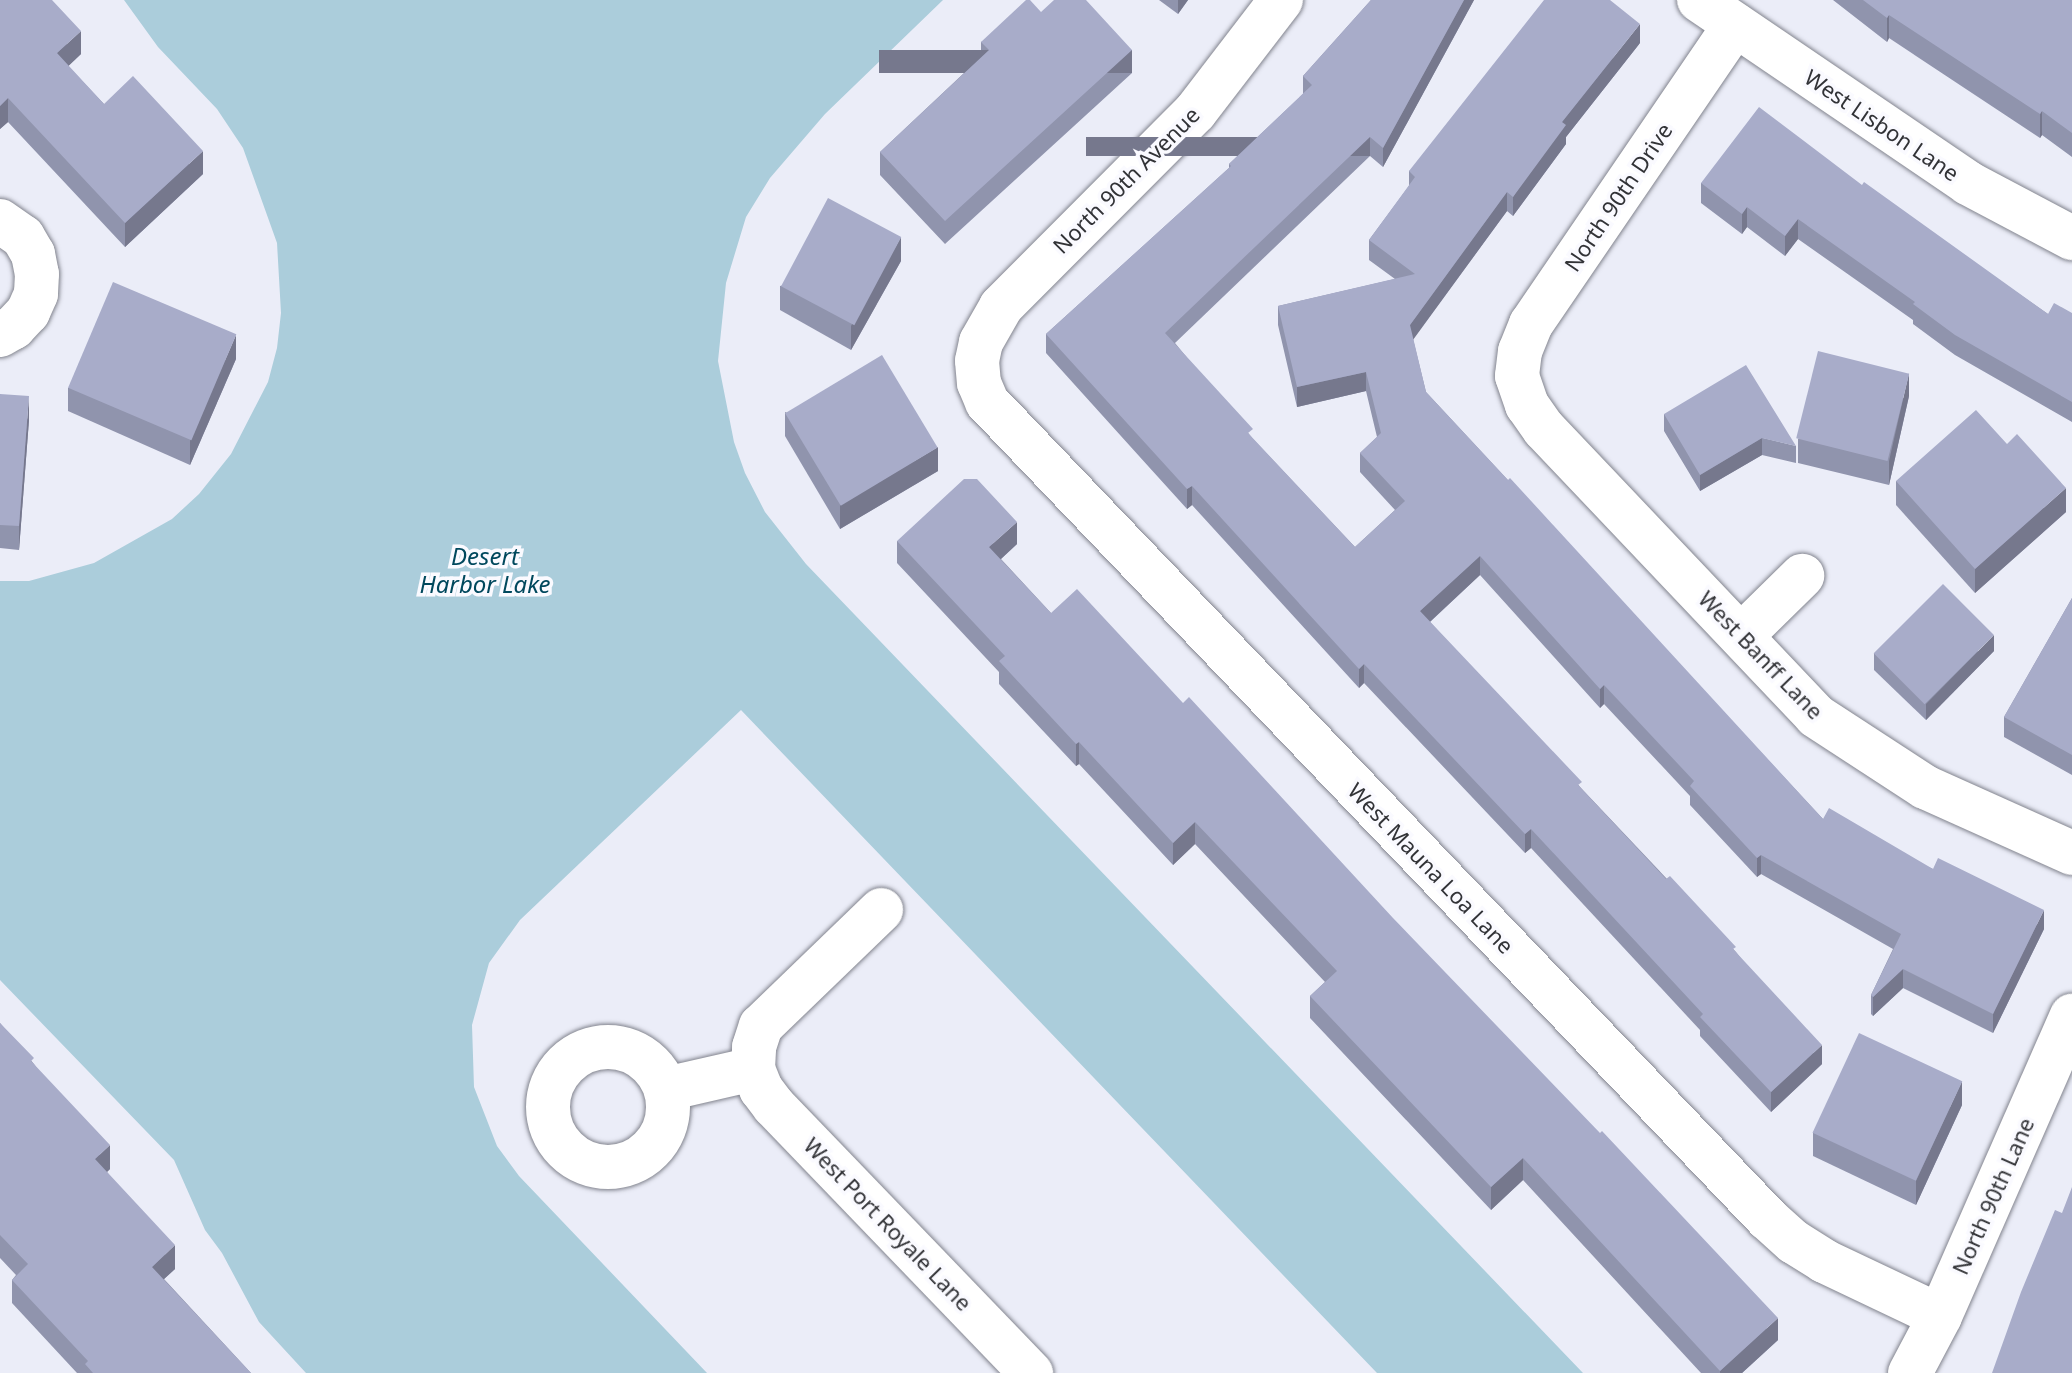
<!DOCTYPE html>
<html>
<head>
<meta charset="utf-8">
<style>
	body { margin:0 }
	#map { position:relative; width:2072px; height:1373px; overflow:hidden; background:#ebedf8; font-family:"Noto Sans",sans-serif }
	div>[style] { position:absolute }
	[style*='--x'] { left:calc(var(--x)*1px); top:calc(var(--y)*1px); width:calc(var(--w)*1px); rotate:calc(var(--a)*1deg) }
	.water>* { inset:0; background:#abcddb }
	.roads { filter:drop-shadow(0 0 2px #82848e) drop-shadow(0 0 2px #82848e) }
	.street>* { height:44px; margin:-22px; padding:0 22px; transform-origin:22px; border-radius:22px; background:#fff }
	.street>.ring { margin:-22px; padding:0; box-sizing:content-box; background:none; border:44px solid #fff; border-radius:50% }
	.wall>* { inset:0; background:#9094ad }
	.shaded-wall>* { inset:0; background:#76788d; transform-origin:0 0 }
	.building>* { inset:0; background:#a8acc9; transform-origin:0 0 }
	span { translate:-50% -50%; white-space:nowrap; text-align:center; line-height:1.15; -webkit-text-stroke:7px #fafaff; paint-order:stroke }
	.street-label { font-size:22px; color:#323337 }
	.water-label { font-size:24px; color:#00485d; font-style:italic }
</style>
</head>
<body>
<div id="map">
	<div class="water">
		<div style="clip-path:polygon(124px 0,943px 0,825px 114px,770px 178px,746px 217px,726px 283px,718px 361px,734px 442px,745px 473px,765px 512px,806px 564px,1583px 1373px,1377px 1373px,741px 710px,520px 920px,489px 963px,472px 1025px,474px 1087px,497px 1146px,519px 1176px,707px 1373px,306px 1373px,259px 1322px,222px 1253px,205px 1230px,174px 1160px,0 980px,0 581px,29px 581px,94px 563px,172px 519px,199px 494px,231px 454px,268px 382px,277px 348px,281px 313px,277px 243px,243px 148px,217px 109px,158px 47px)"></div>
	</div>
	<div class="roads">
		<div class="street">
			<div style="--x:1281;--y:0;--w:141;--a:127.5"></div>
			<div style="--x:1195;--y:112;--w:275;--a:134.9"></div>
			<div style="--x:1001;--y:307;--w:40;--a:119.7"></div>
			<div style="--x:981;--y:342;--w:19;--a:102"></div>
			<div style="--x:977;--y:361;--w:22;--a:85"></div>
			<div style="--x:979;--y:383;--w:21;--a:67"></div>
			<div style="--x:987;--y:402;--w:1129;--a:46.29"></div>
			<div style="--x:1767;--y:1218;--w:36;--a:42"></div>
			<div style="--x:1794;--y:1242;--w:36;--a:32"></div>
			<div style="--x:1824;--y:1261;--w:128;--a:25.4"></div>
			<div style="--x:1699;--y:0;--w:325;--a:34.2"></div>
			<div style="--x:1968;--y:183;--w:118;--a:27.9"></div>
			<div style="--x:1735;--y:25;--w:362;--a:124.3"></div>
			<div style="--x:1531;--y:324;--w:29;--a:112"></div>
			<div style="--x:1520;--y:351;--w:25;--a:97"></div>
			<div style="--x:1517;--y:376;--w:31;--a:71"></div>
			<div style="--x:1527;--y:405;--w:29;--a:55"></div>
			<div style="--x:1544;--y:429;--w:395;--a:46.5"></div>
			<div style="--x:1816;--y:716;--w:130;--a:33.1"></div>
			<div style="--x:1925;--y:787;--w:161;--a:24.2"></div>
			<div style="--x:0;--y:221;--w:28;--a:35"></div>
			<div style="--x:23;--y:237;--w:20;--a:60"></div>
			<div style="--x:33;--y:254;--w:20;--a:79"></div>
			<div style="--x:37;--y:274;--w:20;--a:93"></div>
			<div style="--x:36;--y:294;--w:20;--a:114"></div>
			<div style="--x:28;--y:312;--w:21;--a:133"></div>
			<div style="--x:14;--y:327;--w:16;--a:150"></div>
			<div style="--x:1741;--y:636;--w:86;--a:-44.5"></div>
			<div class="ring" style="left:548px;top:1047px;width:76px;height:76px"></div>
			<div style="--x:753;--y:1069;--w:22;--a:68"></div>
			<div style="--x:761;--y:1089;--w:21;--a:53"></div>
			<div style="--x:774;--y:1106;--w:371;--a:46.1"></div>
			<div style="--x:666;--y:1089;--w:89;--a:-12.9"></div>
			<div style="--x:753;--y:1069;--w:22;--a:-87"></div>
			<div style="--x:754;--y:1047;--w:22;--a:-72"></div>
			<div style="--x:761;--y:1026;--w:167;--a:-44"></div>
			<div style="--x:1910;--y:1373;--w:64;--a:-62.2"></div>
			<div style="--x:1940;--y:1316;--w:328;--a:-66.3"></div>
		</div>
	</div>
	<div class="wall">
		<div style="clip-path:polygon(0 0,81px 54px,68px 66px,104px 104px,203px 174px,125px 247px,8px 122px,0 129px)"></div>
		<div style="clip-path:polygon(1159px 0,1188px 0,1178px 14px)"></div>
		<div style="clip-path:polygon(1371px 0,1474px 0,1383px 167px,1370px 156px,1175px 343px,1253px 439px,1355px 547px,1395px 510px,1360px 472px,1360px 453px,1377px 437px,1366px 391px,1297px 407px,1278px 325px,1278px 306px,1395px 279px,1369px 260px,1369px 240px,1409px 186px,1409px 171px,1640px 43px,1566px 137px,1566px 144px,1513px 216px,1507px 211px,1413px 339px,1426px 392px,1823px 819px,1933px 869px,2044px 929px,1993px 1033px,1903px 988px,1873px 1016px,1871px 1014px,1871px 995px,1893px 949px,1761px 874px,1757px 877px,1690px 805px,1690px 796px,1604px 704px,1600px 708px,1480px 575px,1430px 622px,1582px 789px,1736px 952px,1822px 1064px,1771px 1112px,1700px 1036px,1700px 1030px,1531px 848px,1525px 853px,1364px 683px,1359px 688px,1192px 505px,1187px 509px,1046px 353px,1046px 334px,1229px 168px,1229px 164px,1303px 94px,1303px 76px)"></div>
		<div style="clip-path:polygon(1833px 0,2072px 0,2072px 157px,2042px 135px,2040px 138px,1889px 38px,1887px 42px)"></div>
		<div style="clip-path:polygon(1041px 12px,1132px 73px,945px 244px,880px 175px,880px 152px,981px 57px,981px 42px)"></div>
		<div style="clip-path:polygon(1701px 183px,1862px 185px,2048px 314px,2072px 313px,2072px 422px,1955px 355px,1913px 324px,1913px 320px,1798px 239px,1785px 256px,1747px 227px,1742px 234px,1701px 203px)"></div>
		<div style="clip-path:polygon(901px 261px,851px 350px,780px 310px,780px 286px)"></div>
		<div style="clip-path:polygon(236px 359px,190px 465px,68px 411px,68px 388px)"></div>
		<div style="clip-path:polygon(0 394px,29px 420px,19px 550px,0 548px)"></div>
		<div style="clip-path:polygon(1909px 396px,1889px 485px,1798px 463px,1798px 439px)"></div>
		<div style="clip-path:polygon(785px 412px,938px 471px,840px 529px,785px 436px)"></div>
		<div style="clip-path:polygon(1664px 414px,1796px 446px,1796px 463px,1762px 455px,1700px 491px,1664px 431px)"></div>
		<div style="clip-path:polygon(1896px 481px,2066px 512px,1975px 593px,1896px 505px)"></div>
		<div style="clip-path:polygon(897px 541px,1017px 544px,1001px 559px,1051px 613px,1778px 1340px,1742px 1373px,1701px 1373px,1523px 1180px,1491px 1210px,1310px 1018px,1310px 996px,1325px 982px,1195px 844px,1173px 865px,1079px 764px,1076px 766px,999px 684px,999px 672px,897px 563px)"></div>
		<div style="clip-path:polygon(2072px 598px,2072px 775px,2004px 737px,2004px 717px)"></div>
		<div style="clip-path:polygon(1994px 651px,1926px 720px,1874px 670px,1874px 653px)"></div>
		<div style="clip-path:polygon(0 1023px,34px 1064px,110px 1169px,107px 1172px,175px 1269px,164px 1279px,251px 1373px,77px 1373px,12px 1303px,12px 1280px,16px 1275px,0 1258px)"></div>
		<div style="clip-path:polygon(1962px 1105px,1916px 1205px,1813px 1156px,1813px 1133px)"></div>
	</div>
	<div class="shaded-wall">
		<div style="clip-path:polygon(1178px 0,1188px 0,1178px 14px)"></div>
		<div style="clip-path:polygon(1464px 0,1474px 0,1383px 167px,1383px 148px)"></div>
		<div style="clip-path:polygon(1889px 15px,1889px 38px,1887px 42px,1887px 18px)"></div>
		<div style="clip-path:polygon(1640px 24px,1640px 43px,1566px 137px,1566px 144px,1513px 216px,1513px 197px,1562px 122px)"></div>
		<div style="clip-path:polygon(81px 31px,81px 54px,57px 77px,57px 53px)"></div>
		<div style="left:1132px;top:50px;width:23px;height:253px;rotate:90deg"></div>
		<div style="clip-path:polygon(8px 98px,8px 122px,0 129px,0 106px)"></div>
		<div style="clip-path:polygon(2042px 111px,2042px 135px,2040px 138px,2040px 114px)"></div>
		<div style="left:1370px;top:137px;width:19px;height:284px;rotate:90deg"></div>
		<div style="clip-path:polygon(203px 151px,203px 174px,125px 247px,125px 223px)"></div>
		<div style="clip-path:polygon(1507px 192px,1507px 211px,1410px 344px,1410px 325px)"></div>
		<div style="clip-path:polygon(1747px 207px,1747px 227px,1742px 234px,1742px 214px)"></div>
		<div style="clip-path:polygon(1798px 219px,1798px 239px,1785px 256px,1785px 236px)"></div>
		<div style="clip-path:polygon(901px 237px,901px 261px,851px 350px,851px 326px)"></div>
		<div style="clip-path:polygon(236px 335px,236px 359px,190px 465px,190px 441px)"></div>
		<div style="clip-path:polygon(1366px 372px,1366px 391px,1297px 407px,1297px 387px)"></div>
		<div style="clip-path:polygon(1909px 373px,1909px 396px,1889px 485px,1889px 461px)"></div>
		<div style="clip-path:polygon(29px 396px,29px 420px,19px 550px,19px 526px)"></div>
		<div style="clip-path:polygon(1762px 438px,1762px 455px,1700px 491px,1700px 475px)"></div>
		<div style="clip-path:polygon(938px 447px,938px 471px,840px 529px,840px 505px)"></div>
		<div style="clip-path:polygon(1192px 486px,1192px 505px,1187px 509px,1187px 489px)"></div>
		<div style="clip-path:polygon(2066px 488px,2066px 512px,1975px 593px,1975px 569px)"></div>
		<div style="clip-path:polygon(1017px 522px,1017px 544px,989px 570px,989px 547px)"></div>
		<div style="clip-path:polygon(1480px 556px,1480px 575px,1420px 631px,1420px 611px)"></div>
		<div style="clip-path:polygon(1994px 635px,1994px 651px,1926px 720px,1926px 704px)"></div>
		<div style="clip-path:polygon(1364px 664px,1364px 683px,1359px 688px,1359px 669px)"></div>
		<div style="clip-path:polygon(1604px 685px,1604px 704px,1600px 708px,1600px 689px)"></div>
		<div style="clip-path:polygon(1079px 742px,1079px 764px,1076px 766px,1076px 744px)"></div>
		<div style="clip-path:polygon(1195px 822px,1195px 844px,1173px 865px,1173px 843px)"></div>
		<div style="clip-path:polygon(1531px 829px,1531px 848px,1525px 853px,1525px 834px)"></div>
		<div style="clip-path:polygon(1761px 855px,1761px 874px,1757px 877px,1757px 858px)"></div>
		<div style="clip-path:polygon(2044px 910px,2044px 929px,1993px 1033px,1993px 1014px)"></div>
		<div style="clip-path:polygon(1903px 969px,1903px 988px,1873px 1016px,1873px 997px)"></div>
		<div style="clip-path:polygon(1822px 1045px,1822px 1064px,1771px 1112px,1771px 1092px)"></div>
		<div style="clip-path:polygon(1962px 1081px,1962px 1105px,1916px 1205px,1916px 1181px)"></div>
		<div style="clip-path:polygon(110px 1145px,110px 1169px,95px 1183px,95px 1159px)"></div>
		<div style="clip-path:polygon(1523px 1158px,1523px 1180px,1491px 1210px,1491px 1187px)"></div>
		<div style="clip-path:polygon(175px 1245px,175px 1269px,152px 1290px,152px 1267px)"></div>
		<div style="clip-path:polygon(1778px 1318px,1778px 1340px,1742px 1373px,1720px 1373px,1720px 1371px)"></div>
	</div>
	<div class="building">
		<div style="clip-path:polygon(0 0,52px 0,81px 31px,57px 53px,104px 104px,133px 76px,203px 151px,125px 223px,8px 98px,0 106px)"></div>
		<div style="clip-path:polygon(1026px 0,1030px 0,1041px 12px,1054px 0,1086px 0,1132px 50px,945px 221px,880px 152px,989px 50px,981px 42px)"></div>
		<div style="clip-path:polygon(1371px 0,1464px 0,1383px 148px,1370px 137px,1165px 333px,1253px 429px,1248px 433px,1355px 547px,1405px 501px,1360px 453px,1381px 433px,1366px 372px,1297px 387px,1278px 306px,1415px 274px,1369px 240px,1415px 177px,1409px 171px,1544px 0,1610px 0,1640px 24px,1562px 122px,1566px 125px,1513px 197px,1507px 192px,1410px 325px,1426px 392px,1508px 480px,1510px 478px,1823px 819px,1829px 808px,1933px 869px,1938px 858px,2044px 910px,1993px 1014px,1903px 969px,1873px 997px,1871px 995px,1901px 934px,1761px 855px,1757px 858px,1690px 786px,1694px 781px,1604px 685px,1600px 689px,1480px 556px,1420px 611px,1582px 782px,1578px 785px,1666px 879px,1670px 876px,1736px 947px,1733px 949px,1822px 1045px,1771px 1092px,1700px 1017px,1703px 1014px,1531px 829px,1525px 834px,1364px 664px,1359px 669px,1192px 486px,1187px 489px,1046px 334px,1231px 166px,1229px 164px,1312px 85px,1303px 76px)"></div>
		<div style="clip-path:polygon(1863px 0,2072px 0,2072px 133px,2042px 111px,2040px 114px,1889px 15px,1887px 18px)"></div>
		<div style="clip-path:polygon(1759px 107px,1862px 185px,1864px 182px,2048px 314px,2054px 303px,2072px 313px,2072px 402px,1955px 335px,1913px 304px,1915px 302px,1798px 219px,1785px 236px,1747px 207px,1742px 214px,1701px 183px)"></div>
		<div style="left:828px;top:198px;width:83px;height:100px;rotate:28deg"></div>
		<div style="left:113px;top:282px;width:134px;height:115px;rotate:23deg"></div>
		<div style="left:1818px;top:351px;width:94px;height:90px;rotate:14deg"></div>
		<div style="left:882px;top:355px;width:108px;height:113px;rotate:59deg"></div>
		<div style="clip-path:polygon(1746px 365px,1796px 446px,1762px 438px,1700px 475px,1664px 414px)"></div>
		<div style="clip-path:polygon(0 394px,29px 396px,19px 526px,0 525px)"></div>
		<div style="clip-path:polygon(1976px 410px,2007px 444px,2017px 434px,2066px 488px,1975px 569px,1896px 481px)"></div>
		<div style="clip-path:polygon(964px 479px,977px 479px,1017px 522px,989px 547px,1051px 613px,1077px 589px,1183px 703px,1189px 697px,1393px 918px,1600px 1133px,1602px 1131px,1778px 1318px,1720px 1371px,1523px 1158px,1491px 1187px,1310px 996px,1337px 971px,1195px 822px,1173px 843px,1079px 742px,1076px 744px,999px 661px,1005px 656px,897px 541px)"></div>
		<div style="left:1943px;top:584px;width:72px;height:98px;rotate:45deg"></div>
		<div style="clip-path:polygon(2072px 598px,2072px 755px,2004px 717px)"></div>
		<div style="clip-path:polygon(0 1023px,34px 1058px,31px 1061px,110px 1145px,95px 1159px,175px 1245px,152px 1267px,251px 1373px,93px 1373px,85px 1364px,88px 1361px,12px 1280px,28px 1264px,0 1235px)"></div>
		<div style="left:1859px;top:1033px;width:114px;height:110px;rotate:25deg"></div>
		<div style="clip-path:polygon(2072px 1187px,2072px 1373px,1992px 1373px,2021px 1292px,2055px 1210px,2062px 1213px)"></div>
	</div>
	<div class="street-label">
		<span style="left:1882px;top:125px;rotate:34deg">West Lisbon Lane</span>
		<span style="left:1126px;top:180px;rotate:-45deg">North 90th Avenue</span>
		<span style="left:1618px;top:197px;rotate:-56deg">North 90th Drive</span>
		<span style="left:1761px;top:655px;rotate:46deg">West Banff Lane</span>
		<span style="left:1431px;top:868px;rotate:46deg">West Mauna Loa Lane</span>
		<span style="left:1993px;top:1196px;rotate:-66deg">North 90th Lane</span>
		<span style="left:888px;top:1224px;rotate:46deg">West Port Royale Lane</span>
	</div>
	<div class="water-label">
		<span style="left:485px;top:570px">Desert<br>Harbor Lake</span>
	</div>
</div>
</body>
</html>
